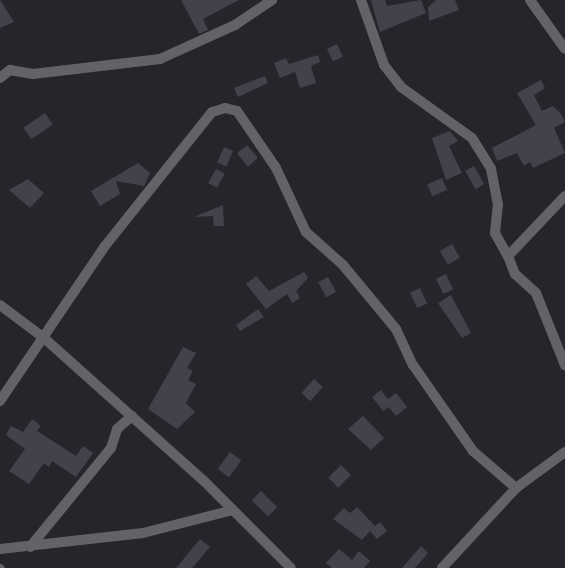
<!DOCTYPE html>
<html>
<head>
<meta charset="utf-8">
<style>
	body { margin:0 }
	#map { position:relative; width:565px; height:568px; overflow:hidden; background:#25252c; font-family:"Public Sans",sans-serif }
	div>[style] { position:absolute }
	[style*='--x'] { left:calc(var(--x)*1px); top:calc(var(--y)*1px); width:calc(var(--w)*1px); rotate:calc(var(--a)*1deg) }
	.building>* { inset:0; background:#42424a; transform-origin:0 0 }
	.service>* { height:5px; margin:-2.5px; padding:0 2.5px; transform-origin:2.5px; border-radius:2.5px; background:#636367 }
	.minor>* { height:10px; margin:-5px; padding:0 5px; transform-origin:5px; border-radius:5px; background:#636367 }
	span { translate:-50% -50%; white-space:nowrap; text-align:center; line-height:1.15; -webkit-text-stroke:5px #25252c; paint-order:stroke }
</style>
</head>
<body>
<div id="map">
	<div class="building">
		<div style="clip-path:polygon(0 0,14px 22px,0 28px)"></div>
		<div style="clip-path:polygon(181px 0,239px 0,203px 19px,208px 30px,199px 34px)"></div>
		<div style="clip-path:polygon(371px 0,385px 0,387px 6px,421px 0,426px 13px,380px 32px)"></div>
		<div style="clip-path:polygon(436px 0,455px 0,459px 10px,429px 21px,428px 7px)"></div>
		<div style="left:337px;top:44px;width:14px;height:11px;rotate:65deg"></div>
		<div style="clip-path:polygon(318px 55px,320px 62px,311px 66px,316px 83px,300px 88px,295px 72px,280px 78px,274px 63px,286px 58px,289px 64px)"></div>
		<div style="clip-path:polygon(265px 76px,268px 83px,238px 97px,234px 88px)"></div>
		<div style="clip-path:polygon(541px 80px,545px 88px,534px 95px,542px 111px,553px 106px,561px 114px,565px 122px,554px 128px,565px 153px,533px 168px,530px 162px,524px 166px,517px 153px,497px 161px,492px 148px,536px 125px,517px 93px)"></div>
		<div style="left:45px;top:113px;width:14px;height:26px;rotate:56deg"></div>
		<div style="clip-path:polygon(450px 131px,458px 141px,449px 146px,462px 173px,446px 180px,432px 138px)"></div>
		<div style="left:247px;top:145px;width:17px;height:13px;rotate:50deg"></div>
		<div style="left:224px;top:147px;width:10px;height:17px;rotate:24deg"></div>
		<div style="clip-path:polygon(138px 163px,150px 173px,144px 186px,116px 181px,120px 194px,100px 206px,91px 191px)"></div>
		<div style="left:474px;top:166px;width:21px;height:10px;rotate:61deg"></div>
		<div style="left:216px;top:169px;width:10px;height:16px;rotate:29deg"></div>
		<div style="left:442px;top:178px;width:13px;height:16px;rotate:67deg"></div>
		<div style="clip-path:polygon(28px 179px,44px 193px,30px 208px,9px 190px)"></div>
		<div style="clip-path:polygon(223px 205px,224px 226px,214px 226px,213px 216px,194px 217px)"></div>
		<div style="left:452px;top:244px;width:16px;height:14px;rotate:60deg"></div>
		<div style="clip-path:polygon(304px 272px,308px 278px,296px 291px,300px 298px,292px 303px,287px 294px,266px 309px,246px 284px,256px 276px,269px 291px)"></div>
		<div style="left:446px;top:274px;width:17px;height:11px;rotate:65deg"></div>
		<div style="left:328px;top:277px;width:17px;height:11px;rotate:62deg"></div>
		<div style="left:420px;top:288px;width:17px;height:11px;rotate:65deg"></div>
		<div style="clip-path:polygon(451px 295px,471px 333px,462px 338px,438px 303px)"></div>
		<div style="clip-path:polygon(258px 309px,264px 317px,240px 331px,236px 325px)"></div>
		<div style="clip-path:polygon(183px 347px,196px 353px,187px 368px,193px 371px,188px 380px,196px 384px,186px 403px,195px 412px,177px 429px,148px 409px)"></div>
		<div style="left:314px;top:379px;width:12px;height:19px;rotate:42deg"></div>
		<div style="clip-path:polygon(381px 390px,388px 399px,396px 393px,407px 407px,396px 416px,389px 407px,383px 411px,372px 397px)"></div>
		<div style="clip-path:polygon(363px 416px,384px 438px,371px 450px,348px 429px)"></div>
		<div style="clip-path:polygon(32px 419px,41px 426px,37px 431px,76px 456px,83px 446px,93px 453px,76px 477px,52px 461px,49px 467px,44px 463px,29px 484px,9px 471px,25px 449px,6px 435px,11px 426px,23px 432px)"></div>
		<div style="left:230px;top:452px;width:14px;height:21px;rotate:36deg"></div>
		<div style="left:341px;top:465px;width:14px;height:18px;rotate:45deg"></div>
		<div style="left:261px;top:491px;width:23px;height:13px;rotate:45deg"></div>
		<div style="clip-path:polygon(357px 507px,375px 526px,380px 522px,387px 531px,377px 539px,370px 531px,362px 540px,333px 519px,344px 508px,350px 513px)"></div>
		<div style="clip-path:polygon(200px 539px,210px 547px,192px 568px,176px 568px)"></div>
		<div style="clip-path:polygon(421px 546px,428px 553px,415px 568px,402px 568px)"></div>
		<div style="clip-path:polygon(339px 549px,352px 560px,359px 551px,370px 561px,364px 568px,332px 568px,326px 563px)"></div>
	</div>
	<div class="service">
		<div style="--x:0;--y:566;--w:3;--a:45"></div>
	</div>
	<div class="minor">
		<div style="--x:361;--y:0;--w:69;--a:70.5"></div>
		<div style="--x:384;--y:65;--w:28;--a:52"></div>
		<div style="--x:401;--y:87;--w:87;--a:35.7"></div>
		<div style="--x:472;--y:138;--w:36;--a:58"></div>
		<div style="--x:491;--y:169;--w:36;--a:79"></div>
		<div style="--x:498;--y:204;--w:29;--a:96"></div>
		<div style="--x:495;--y:233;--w:26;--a:61"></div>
		<div style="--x:530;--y:0;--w:60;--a:54.5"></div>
		<div style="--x:0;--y:78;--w:13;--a:-39"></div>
		<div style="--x:10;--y:70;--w:23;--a:10"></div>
		<div style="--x:33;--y:74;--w:128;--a:-6.7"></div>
		<div style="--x:160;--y:59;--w:82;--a:-24.4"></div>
		<div style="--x:235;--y:25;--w:45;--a:-34"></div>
		<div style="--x:565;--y:196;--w:83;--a:133.5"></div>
		<div style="--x:508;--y:256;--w:19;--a:69"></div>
		<div style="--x:515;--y:274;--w:28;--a:42"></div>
		<div style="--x:536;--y:293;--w:78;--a:68.1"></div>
		<div style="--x:0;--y:305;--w:55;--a:36.9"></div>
		<div style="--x:44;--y:338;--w:213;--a:41.8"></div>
		<div style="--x:203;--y:480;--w:124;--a:45"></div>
		<div style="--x:0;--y:401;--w:187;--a:-55.9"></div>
		<div style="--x:105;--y:246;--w:171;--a:-51.4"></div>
		<div style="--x:212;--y:112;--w:14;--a:-17"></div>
		<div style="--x:225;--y:108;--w:12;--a:14"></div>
		<div style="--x:237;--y:111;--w:69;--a:55.6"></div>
		<div style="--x:276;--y:168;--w:71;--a:64.9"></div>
		<div style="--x:306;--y:232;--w:50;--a:41.7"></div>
		<div style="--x:343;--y:265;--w:83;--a:50.4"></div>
		<div style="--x:396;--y:329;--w:40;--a:65"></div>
		<div style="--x:413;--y:365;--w:105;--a:55.1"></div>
		<div style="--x:473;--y:451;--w:57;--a:40.7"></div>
		<div style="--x:516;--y:488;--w:61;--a:-36.3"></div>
		<div style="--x:30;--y:547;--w:128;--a:-50.7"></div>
		<div style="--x:111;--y:448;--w:20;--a:-72"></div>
		<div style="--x:117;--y:429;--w:20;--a:-41"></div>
		<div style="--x:0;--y:549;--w:144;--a:-6.4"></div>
		<div style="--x:143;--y:533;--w:93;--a:-14.3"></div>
		<div style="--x:442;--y:568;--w:109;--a:-47.2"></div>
	</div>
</div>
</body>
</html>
